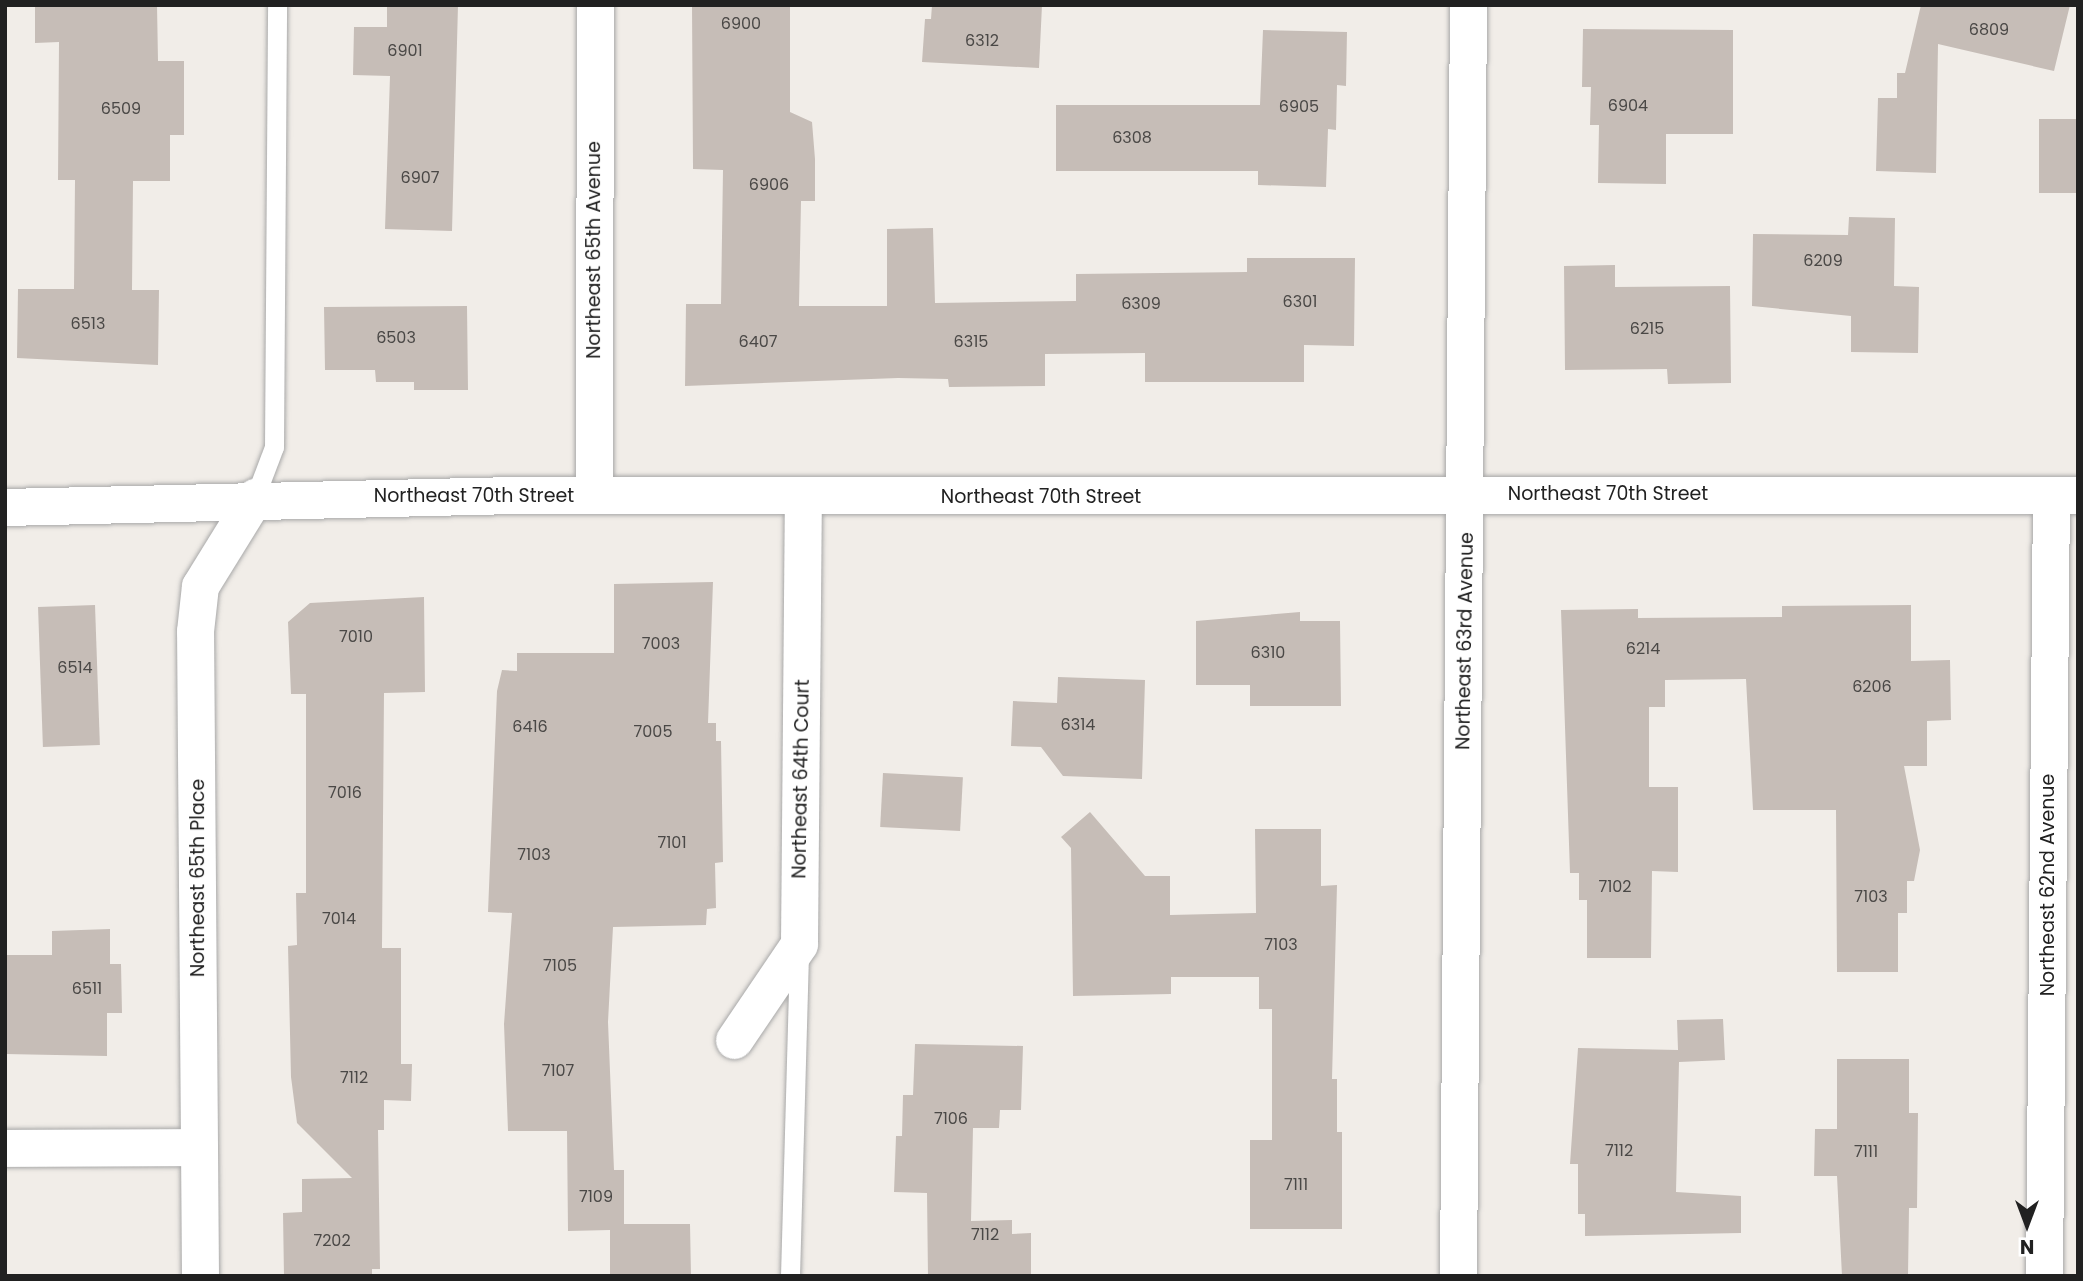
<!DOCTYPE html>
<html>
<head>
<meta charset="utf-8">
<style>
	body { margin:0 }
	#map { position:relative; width:2083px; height:1281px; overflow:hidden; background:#f1ede8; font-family:Poppins,sans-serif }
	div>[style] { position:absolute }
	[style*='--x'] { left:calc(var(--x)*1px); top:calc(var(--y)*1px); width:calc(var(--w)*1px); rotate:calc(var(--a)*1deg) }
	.building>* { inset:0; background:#c6bdb7; transform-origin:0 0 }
	.roads { filter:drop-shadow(0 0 2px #a8a8a8) drop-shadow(0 0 2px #a8a8a8) }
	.service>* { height:19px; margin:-9.5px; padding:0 9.5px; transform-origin:9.5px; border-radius:9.5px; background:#fff }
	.minor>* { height:37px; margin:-18.5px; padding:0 18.5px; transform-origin:18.5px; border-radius:18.5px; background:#fff }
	span { translate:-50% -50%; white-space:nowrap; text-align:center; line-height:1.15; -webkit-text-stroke:5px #fff; paint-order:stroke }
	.number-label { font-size:16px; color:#4a4846 }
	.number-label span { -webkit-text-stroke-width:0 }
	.street-label { font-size:19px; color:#212121 }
	.frame { position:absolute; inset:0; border:7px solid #212121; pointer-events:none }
	.north { position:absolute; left:1992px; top:1190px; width:70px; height:70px; -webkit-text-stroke:5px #fff; paint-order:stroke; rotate:180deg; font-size:19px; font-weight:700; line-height:28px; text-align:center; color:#212121 }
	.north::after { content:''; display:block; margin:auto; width:24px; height:32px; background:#212121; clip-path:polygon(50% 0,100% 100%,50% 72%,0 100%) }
</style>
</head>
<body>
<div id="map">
	<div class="building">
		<div style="clip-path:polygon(35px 5px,157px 5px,158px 61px,184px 61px,184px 135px,170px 135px,170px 181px,133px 181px,132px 290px,159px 290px,158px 365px,17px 358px,18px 289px,74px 289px,75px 180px,58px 180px,59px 42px,35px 43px)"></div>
		<div style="clip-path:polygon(387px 5px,458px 5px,452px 231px,385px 229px,390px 76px,353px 75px,354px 27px,387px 27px)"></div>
		<div style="clip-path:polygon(692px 5px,790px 5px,790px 112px,812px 122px,815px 159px,815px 201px,801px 201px,799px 306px,887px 306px,887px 229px,933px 228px,935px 303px,1076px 301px,1076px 274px,1247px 272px,1247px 258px,1355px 258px,1354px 346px,1304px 345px,1304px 382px,1145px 382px,1145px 353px,1045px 354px,1045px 386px,949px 387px,948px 379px,898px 378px,685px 386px,686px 304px,721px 304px,723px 170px,693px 169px)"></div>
		<div style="clip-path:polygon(932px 5px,1042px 5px,1039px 68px,922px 62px,925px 19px,931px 19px)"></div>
		<div style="clip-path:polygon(1921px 5px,2070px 5px,2054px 71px,1938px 44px,1936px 173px,1876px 171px,1878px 98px,1897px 98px,1897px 73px,1905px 73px)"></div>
		<div style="clip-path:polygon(1583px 29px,1733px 30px,1733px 134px,1666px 134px,1666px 184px,1598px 183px,1599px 125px,1590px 125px,1591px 87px,1582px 87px)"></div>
		<div style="clip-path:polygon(1263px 30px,1347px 32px,1346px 86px,1337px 85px,1336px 130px,1328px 129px,1326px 187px,1258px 185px,1258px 171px,1056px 171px,1056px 105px,1260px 105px)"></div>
		<div style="left:2039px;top:119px;width:39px;height:74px"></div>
		<div style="clip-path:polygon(1849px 217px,1895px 218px,1894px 286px,1919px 287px,1918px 353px,1851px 352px,1851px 316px,1752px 306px,1753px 234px,1848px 235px)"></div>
		<div style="clip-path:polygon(1615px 265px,1615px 287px,1730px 286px,1731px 383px,1668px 384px,1667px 369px,1565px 370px,1564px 266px)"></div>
		<div style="clip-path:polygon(467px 306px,468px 390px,414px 390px,414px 382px,376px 382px,375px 370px,325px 370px,324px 307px)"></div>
		<div style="clip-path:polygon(713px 582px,708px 723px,716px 723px,716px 741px,721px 741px,723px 862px,715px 863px,716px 908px,707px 909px,706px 925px,613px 927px,608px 1022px,614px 1170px,624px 1170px,624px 1224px,690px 1224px,691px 1276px,610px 1276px,610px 1230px,568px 1231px,567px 1131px,508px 1131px,504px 1024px,512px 913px,488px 912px,497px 691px,502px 670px,517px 671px,517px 653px,614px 653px,614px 584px)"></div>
		<div style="clip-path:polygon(424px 597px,425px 692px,384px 693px,382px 948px,401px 948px,401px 1064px,412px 1064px,411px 1101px,384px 1100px,384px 1130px,378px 1130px,380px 1269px,372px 1269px,372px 1276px,284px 1276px,283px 1213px,302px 1212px,302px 1179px,352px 1178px,297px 1123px,291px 1077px,288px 946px,297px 945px,296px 893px,306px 893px,306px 694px,291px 694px,288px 622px,310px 603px)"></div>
		<div style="left:95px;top:605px;width:140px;height:57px;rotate:88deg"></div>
		<div style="clip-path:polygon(1911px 605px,1911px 661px,1950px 660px,1951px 720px,1927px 721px,1927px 766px,1904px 766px,1920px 850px,1914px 881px,1907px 881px,1907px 913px,1898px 913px,1898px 972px,1837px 972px,1836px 810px,1753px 810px,1746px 679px,1665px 680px,1665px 707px,1649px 707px,1649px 787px,1678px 787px,1678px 872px,1652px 871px,1651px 958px,1587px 958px,1587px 900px,1579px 900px,1579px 873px,1570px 873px,1561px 610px,1638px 609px,1638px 618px,1782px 617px,1782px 606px)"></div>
		<div style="clip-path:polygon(1300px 612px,1300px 621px,1340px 621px,1341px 706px,1250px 706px,1250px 685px,1196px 685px,1196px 621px)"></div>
		<div style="clip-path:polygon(1058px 677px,1145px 680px,1142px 779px,1063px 776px,1041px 747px,1011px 746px,1013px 701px,1057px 703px)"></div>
		<div style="left:883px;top:773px;width:80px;height:54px;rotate:3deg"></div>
		<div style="clip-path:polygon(1090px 812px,1145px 876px,1170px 876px,1170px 915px,1256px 913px,1255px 829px,1321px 829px,1321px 886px,1337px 885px,1332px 1079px,1337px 1079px,1337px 1132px,1342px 1132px,1342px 1229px,1250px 1229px,1250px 1140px,1272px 1140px,1272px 1009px,1259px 1009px,1259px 977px,1171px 977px,1171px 994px,1073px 996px,1071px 848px,1061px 837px)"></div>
		<div style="clip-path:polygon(110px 929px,110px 964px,121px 964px,122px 1013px,107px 1013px,107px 1056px,5px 1054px,5px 955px,52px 955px,52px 931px)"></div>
		<div style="clip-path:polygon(1723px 1019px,1725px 1060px,1679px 1062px,1676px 1192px,1741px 1196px,1741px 1233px,1585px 1236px,1585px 1214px,1578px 1214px,1578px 1164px,1570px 1164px,1578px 1048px,1678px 1050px,1677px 1020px)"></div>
		<div style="clip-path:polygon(915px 1044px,1023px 1046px,1021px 1110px,1000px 1110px,999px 1128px,973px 1128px,971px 1221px,1012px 1220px,1012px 1234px,1031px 1233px,1031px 1276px,928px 1276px,927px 1193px,894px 1192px,896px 1136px,902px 1136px,903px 1095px,913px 1095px)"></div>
		<div style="clip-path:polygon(1837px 1059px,1909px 1059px,1909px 1113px,1918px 1113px,1917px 1208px,1909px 1208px,1908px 1276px,1842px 1276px,1837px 1176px,1814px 1176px,1815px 1129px,1837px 1129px)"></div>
	</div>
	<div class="roads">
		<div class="service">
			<div style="--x:255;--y:497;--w:53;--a:-69.2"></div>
			<div style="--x:274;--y:447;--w:442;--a:-89.6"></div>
			<div style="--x:790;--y:1276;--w:325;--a:-88.4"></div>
		</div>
		<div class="minor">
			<div style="--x:594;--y:495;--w:490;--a:-89.9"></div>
			<div style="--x:5;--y:507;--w:510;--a:-1.35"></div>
			<div style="--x:515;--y:495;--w:1563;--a:0"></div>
			<div style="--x:734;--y:1040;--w:116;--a:-55.9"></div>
			<div style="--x:799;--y:944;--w:445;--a:-89.5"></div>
			<div style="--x:5;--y:1148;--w:194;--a:-0.3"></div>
			<div style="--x:200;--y:1276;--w:645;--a:-90.44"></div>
			<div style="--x:195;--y:631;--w:45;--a:-83.7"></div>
			<div style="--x:200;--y:586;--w:105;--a:-58.3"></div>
			<div style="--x:1458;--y:1276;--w:1271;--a:-89.55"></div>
			<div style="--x:2044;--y:1276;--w:781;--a:-89.49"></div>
		</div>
	</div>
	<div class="number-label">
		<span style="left:741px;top:24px">6900</span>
		<span style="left:1989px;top:30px">6809</span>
		<span style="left:982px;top:41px">6312</span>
		<span style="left:405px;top:51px">6901</span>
		<span style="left:1628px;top:106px">6904</span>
		<span style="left:1299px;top:107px">6905</span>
		<span style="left:121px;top:109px">6509</span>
		<span style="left:1132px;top:138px">6308</span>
		<span style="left:420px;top:178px">6907</span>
		<span style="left:769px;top:185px">6906</span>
		<span style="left:1823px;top:261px">6209</span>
		<span style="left:1300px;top:302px">6301</span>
		<span style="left:1141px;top:304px">6309</span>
		<span style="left:88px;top:324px">6513</span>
		<span style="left:1647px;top:329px">6215</span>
		<span style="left:396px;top:338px">6503</span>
		<span style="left:758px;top:342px">6407</span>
		<span style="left:971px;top:342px">6315</span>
		<span style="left:356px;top:637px">7010</span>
		<span style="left:661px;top:644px">7003</span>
		<span style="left:1643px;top:649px">6214</span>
		<span style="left:1268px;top:653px">6310</span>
		<span style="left:75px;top:668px">6514</span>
		<span style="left:1872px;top:687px">6206</span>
		<span style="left:1078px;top:725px">6314</span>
		<span style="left:530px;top:727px">6416</span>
		<span style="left:653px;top:732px">7005</span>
		<span style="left:345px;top:793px">7016</span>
		<span style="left:672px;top:843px">7101</span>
		<span style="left:534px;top:855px">7103</span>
		<span style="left:1615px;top:887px">7102</span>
		<span style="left:1871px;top:897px">7103</span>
		<span style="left:339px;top:919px">7014</span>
		<span style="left:1281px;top:945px">7103</span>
		<span style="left:560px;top:966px">7105</span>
		<span style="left:87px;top:989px">6511</span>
		<span style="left:558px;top:1071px">7107</span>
		<span style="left:354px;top:1078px">7112</span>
		<span style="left:951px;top:1119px">7106</span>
		<span style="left:1619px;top:1151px">7112</span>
		<span style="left:1866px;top:1152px">7111</span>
		<span style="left:1296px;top:1185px">7111</span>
		<span style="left:596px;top:1197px">7109</span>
		<span style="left:985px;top:1235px">7112</span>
		<span style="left:332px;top:1241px">7202</span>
	</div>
	<div class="street-label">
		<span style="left:594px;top:250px;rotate:-90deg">Northeast 65th Avenue</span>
		<span style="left:1608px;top:494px">Northeast 70th Street</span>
		<span style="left:474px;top:496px">Northeast 70th Street</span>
		<span style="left:1041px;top:497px">Northeast 70th Street</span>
		<span style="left:1465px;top:641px;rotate:-89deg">Northeast 63rd Avenue</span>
		<span style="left:801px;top:779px;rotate:-89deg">Northeast 64th Court</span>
		<span style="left:198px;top:878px;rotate:-90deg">Northeast 65th Place</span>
		<span style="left:2048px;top:885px;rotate:-90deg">Northeast 62nd Avenue</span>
	</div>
	<div class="frame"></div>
	<div class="north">N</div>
</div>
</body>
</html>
